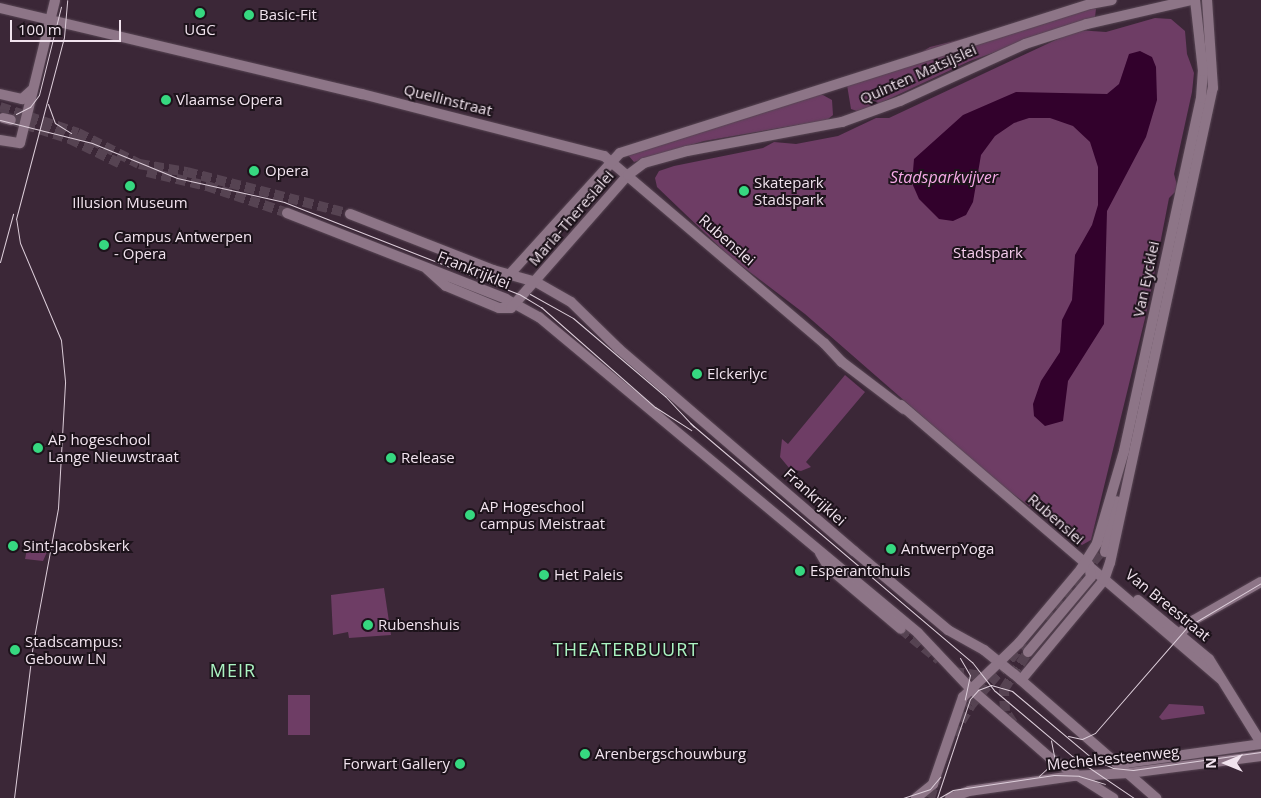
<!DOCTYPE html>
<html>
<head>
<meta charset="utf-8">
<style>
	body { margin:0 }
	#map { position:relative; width:1261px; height:798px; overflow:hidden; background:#3b2737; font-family:"Open Sans",sans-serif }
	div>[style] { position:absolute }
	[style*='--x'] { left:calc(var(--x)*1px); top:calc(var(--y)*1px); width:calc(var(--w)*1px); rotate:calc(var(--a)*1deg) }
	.green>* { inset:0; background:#6e3d65; transform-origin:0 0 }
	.water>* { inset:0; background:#32012c }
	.secondary-tunnel>* { height:10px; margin-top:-5px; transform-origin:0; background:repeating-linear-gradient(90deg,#564352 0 10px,transparent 0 15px) }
	.roads { filter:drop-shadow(0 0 1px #584654) drop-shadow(0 0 1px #584654) }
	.secondary>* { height:10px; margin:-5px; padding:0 5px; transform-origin:5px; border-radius:5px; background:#8d7587 }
	.tram>* { height:1px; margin:-0.5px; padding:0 0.5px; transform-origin:0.5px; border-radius:0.5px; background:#ddceda }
	.dots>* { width:14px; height:14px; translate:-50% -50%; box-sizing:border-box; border:2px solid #1d131b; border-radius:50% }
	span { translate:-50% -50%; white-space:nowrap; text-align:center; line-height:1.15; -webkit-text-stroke:4px #1d131b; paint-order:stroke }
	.poi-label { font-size:15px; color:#f1e3ee }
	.left { translate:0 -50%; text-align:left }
	.right { translate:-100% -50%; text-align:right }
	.street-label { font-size:15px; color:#f1e3ee }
	.park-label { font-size:15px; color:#f6ceed }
	.water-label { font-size:16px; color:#f6aae7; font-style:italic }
	.quarter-label { font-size:18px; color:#abf4c2; letter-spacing:1px }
	.north { position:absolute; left:1201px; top:738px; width:50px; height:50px; -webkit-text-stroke:4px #1d131b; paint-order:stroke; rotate:270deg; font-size:14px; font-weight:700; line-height:20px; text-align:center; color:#f1e3ee }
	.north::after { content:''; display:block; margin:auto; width:18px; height:22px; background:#f1e3ee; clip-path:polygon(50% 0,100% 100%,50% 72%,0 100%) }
	.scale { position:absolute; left:10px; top:20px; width:111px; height:22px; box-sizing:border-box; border:2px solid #f1e3ee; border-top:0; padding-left:6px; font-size:15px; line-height:18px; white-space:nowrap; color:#f1e3ee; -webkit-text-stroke:4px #1d131b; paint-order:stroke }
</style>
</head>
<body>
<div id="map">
	<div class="green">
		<div style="clip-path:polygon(1091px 7px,1096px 9px,1095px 17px,970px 61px,876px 105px,857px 111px,851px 109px,847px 85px,909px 60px,930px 47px)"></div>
		<div style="clip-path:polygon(1155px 18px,1171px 19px,1185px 31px,1187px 54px,1194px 73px,1192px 92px,1174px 174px,1178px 189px,1169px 198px,1148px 306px,1091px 540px,1082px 545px,1002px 486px,805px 314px,730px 257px,657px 187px,655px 178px,659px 171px,674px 166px,763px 148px,774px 142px,796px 144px,838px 136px,876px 118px,889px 118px,1077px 30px,1106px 32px)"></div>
		<div style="clip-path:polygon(821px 94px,832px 100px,833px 115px,827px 120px,704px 141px,634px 162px,628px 155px)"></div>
		<div style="clip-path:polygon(845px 375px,865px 392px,806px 462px,811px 467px,801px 471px,790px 469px,780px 457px,782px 439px,788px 444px)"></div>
		<div style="clip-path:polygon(29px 539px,41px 542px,39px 550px,47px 552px,43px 561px,25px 559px)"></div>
		<div style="clip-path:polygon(384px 588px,391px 635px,349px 638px,348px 632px,333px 635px,331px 595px)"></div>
		<div style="left:288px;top:695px;width:22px;height:40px"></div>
		<div style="clip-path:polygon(1169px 704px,1203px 706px,1205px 714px,1162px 720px,1159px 717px)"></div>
	</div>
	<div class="water">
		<div style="clip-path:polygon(1140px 51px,1152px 57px,1156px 67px,1157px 100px,1146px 137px,1107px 211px,1104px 324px,1068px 381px,1063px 421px,1045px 426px,1034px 416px,1033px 404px,1041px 381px,1060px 352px,1062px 320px,1072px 300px,1075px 255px,1092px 225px,1098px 205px,1098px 167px,1090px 142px,1073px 126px,1050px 118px,1029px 118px,1014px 123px,995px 136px,981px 155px,973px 202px,966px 215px,953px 221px,939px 219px,919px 199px,912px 183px,914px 159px,963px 115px,1016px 92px,1107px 94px,1119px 84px,1129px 54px)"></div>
	</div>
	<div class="secondary-tunnel">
		<div style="--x:0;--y:107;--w:82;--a:18.4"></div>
		<div style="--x:78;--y:133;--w:68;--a:26.9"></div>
		<div style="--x:139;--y:164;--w:49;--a:9.5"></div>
		<div style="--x:187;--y:172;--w:168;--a:14.4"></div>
		<div style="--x:11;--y:120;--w:62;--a:17.9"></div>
		<div style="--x:70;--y:139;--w:55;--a:26.1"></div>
		<div style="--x:147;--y:172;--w:62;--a:13.1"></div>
		<div style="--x:207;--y:186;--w:84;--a:18.6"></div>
		<div style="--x:1045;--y:619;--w:90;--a:-50"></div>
		<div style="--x:901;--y:629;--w:49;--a:39.2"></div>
		<div style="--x:954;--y:672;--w:35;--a:8"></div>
		<div style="--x:1013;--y:723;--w:14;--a:-124"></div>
		<div style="--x:1005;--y:711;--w:22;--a:-93"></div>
		<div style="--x:1004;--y:689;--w:44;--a:-57"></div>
		<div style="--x:953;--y:734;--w:34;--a:-58"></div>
		<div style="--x:971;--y:705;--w:82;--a:-49.5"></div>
		<div style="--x:930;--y:798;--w:19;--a:-72"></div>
	</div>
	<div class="roads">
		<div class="secondary">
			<div style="--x:0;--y:8;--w:372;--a:13.4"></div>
			<div style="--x:362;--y:94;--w:250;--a:14.4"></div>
			<div style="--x:604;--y:156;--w:289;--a:40.4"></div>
			<div style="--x:824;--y:343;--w:26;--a:47"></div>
			<div style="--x:842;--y:362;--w:78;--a:37.2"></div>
			<div style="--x:0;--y:94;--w:23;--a:13"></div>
			<div style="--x:22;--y:99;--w:13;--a:-42"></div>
			<div style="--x:3;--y:118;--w:8;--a:14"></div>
			<div style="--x:0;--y:140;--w:20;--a:9"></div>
			<div style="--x:20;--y:143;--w:147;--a:-76.2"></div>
			<div style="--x:287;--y:213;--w:235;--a:21.4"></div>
			<div style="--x:506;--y:299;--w:38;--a:29"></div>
			<div style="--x:539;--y:317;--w:493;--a:39.8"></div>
			<div style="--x:918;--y:633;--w:77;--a:46.6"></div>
			<div style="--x:971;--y:689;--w:105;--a:41.1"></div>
			<div style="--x:1050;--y:758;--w:75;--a:32.4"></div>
			<div style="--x:350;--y:214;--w:154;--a:21.4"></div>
			<div style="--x:493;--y:270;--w:45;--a:15.6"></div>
			<div style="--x:536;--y:282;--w:40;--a:29.7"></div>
			<div style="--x:571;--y:302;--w:67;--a:44.4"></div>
			<div style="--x:619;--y:349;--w:310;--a:40.7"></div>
			<div style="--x:854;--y:551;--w:123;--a:40"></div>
			<div style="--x:948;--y:630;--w:41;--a:29.1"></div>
			<div style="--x:984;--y:650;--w:38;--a:39"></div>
			<div style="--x:1014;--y:674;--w:189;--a:41.1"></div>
			<div style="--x:427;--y:269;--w:25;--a:42"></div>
			<div style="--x:446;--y:286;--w:57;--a:22.5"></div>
			<div style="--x:499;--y:308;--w:12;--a:0"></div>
			<div style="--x:511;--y:308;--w:177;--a:-48.7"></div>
			<div style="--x:628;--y:175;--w:20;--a:-37"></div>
			<div style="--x:644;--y:163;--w:45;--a:-15.6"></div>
			<div style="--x:687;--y:151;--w:158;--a:-10.6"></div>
			<div style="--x:842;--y:122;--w:62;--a:-19.9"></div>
			<div style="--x:900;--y:101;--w:137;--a:-24.5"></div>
			<div style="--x:1025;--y:44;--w:65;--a:-17.9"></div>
			<div style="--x:1087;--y:24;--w:107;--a:-13"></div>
			<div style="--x:509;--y:275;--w:165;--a:-47.7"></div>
			<div style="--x:620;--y:153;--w:493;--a:-17.6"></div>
			<div style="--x:1090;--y:4;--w:22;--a:-10"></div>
			<div style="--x:901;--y:405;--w:421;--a:40.6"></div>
			<div style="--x:1105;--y:552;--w:52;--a:-76.8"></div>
			<div style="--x:820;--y:553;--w:17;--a:59"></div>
			<div style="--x:829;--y:568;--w:94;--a:40.3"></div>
			<div style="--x:1138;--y:600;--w:92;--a:39.7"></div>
			<div style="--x:1209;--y:659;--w:99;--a:58.2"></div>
			<div style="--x:1177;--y:636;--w:23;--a:-43"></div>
			<div style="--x:1194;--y:620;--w:77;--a:-29.6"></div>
			<div style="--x:1028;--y:652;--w:98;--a:-50"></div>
			<div style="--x:1091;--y:577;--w:12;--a:-99"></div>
			<div style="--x:1021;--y:680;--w:130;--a:-50.3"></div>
			<div style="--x:1104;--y:580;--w:18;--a:-71"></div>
			<div style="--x:1110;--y:563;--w:486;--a:-77.8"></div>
			<div style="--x:1213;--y:88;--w:88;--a:-93.9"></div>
			<div style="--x:1119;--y:764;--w:143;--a:-8"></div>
			<div style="--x:916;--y:798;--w:22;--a:-39"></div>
			<div style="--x:933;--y:784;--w:92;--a:-71"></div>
			<div style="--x:963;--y:697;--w:78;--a:-44"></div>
			<div style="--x:1019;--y:643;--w:97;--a:-50"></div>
			<div style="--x:1081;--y:569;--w:31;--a:-58"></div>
			<div style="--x:1097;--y:543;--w:96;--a:-73.6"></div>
			<div style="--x:1124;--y:451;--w:361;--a:-77.7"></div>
			<div style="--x:1201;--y:98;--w:27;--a:-86"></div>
			<div style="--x:1203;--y:71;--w:71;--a:-96.4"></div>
			<div style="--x:950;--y:798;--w:20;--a:-20"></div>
			<div style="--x:969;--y:791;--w:105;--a:-8.2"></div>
			<div style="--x:1073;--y:776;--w:56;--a:-3.1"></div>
			<div style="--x:1129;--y:773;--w:133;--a:-7.3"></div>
		</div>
	</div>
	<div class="tram">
		<div style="--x:48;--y:104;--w:20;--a:70"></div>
		<div style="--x:55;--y:123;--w:19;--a:32"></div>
		<div style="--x:16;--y:114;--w:16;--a:-27"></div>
		<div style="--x:30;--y:107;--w:15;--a:-53"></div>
		<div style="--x:39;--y:95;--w:91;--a:-76"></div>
		<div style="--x:0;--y:120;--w:95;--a:14"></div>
		<div style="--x:92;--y:143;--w:92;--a:22.4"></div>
		<div style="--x:177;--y:178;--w:110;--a:12.6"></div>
		<div style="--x:284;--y:202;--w:252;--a:21.4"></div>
		<div style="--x:519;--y:294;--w:26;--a:31"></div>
		<div style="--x:541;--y:307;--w:152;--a:41.3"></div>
		<div style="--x:655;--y:407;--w:43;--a:32.6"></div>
		<div style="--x:0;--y:262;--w:50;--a:-74.8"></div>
		<div style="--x:530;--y:294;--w:49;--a:29.2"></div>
		<div style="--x:573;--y:318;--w:121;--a:40.3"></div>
		<div style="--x:665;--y:396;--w:42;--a:46.9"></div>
		<div style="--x:690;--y:423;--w:370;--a:40.3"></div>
		<div style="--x:972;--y:662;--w:37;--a:52"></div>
		<div style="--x:995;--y:691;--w:101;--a:40.2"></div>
		<div style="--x:1072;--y:756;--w:75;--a:34.1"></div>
		<div style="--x:960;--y:658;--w:20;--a:60"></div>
		<div style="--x:970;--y:675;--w:25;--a:102"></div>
		<div style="--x:1068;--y:736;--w:14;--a:12"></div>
		<div style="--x:1082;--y:739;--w:14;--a:-25"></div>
		<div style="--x:1095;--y:733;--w:140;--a:-49"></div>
		<div style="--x:1187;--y:627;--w:86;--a:-30.7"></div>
		<div style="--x:1039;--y:776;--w:22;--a:-43"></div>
		<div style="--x:1055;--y:761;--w:21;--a:-101"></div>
		<div style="--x:14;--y:798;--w:156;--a:-83"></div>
		<div style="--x:33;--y:643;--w:137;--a:-79.5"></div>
		<div style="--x:58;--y:508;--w:127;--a:-86.8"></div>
		<div style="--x:65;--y:381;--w:41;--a:-95.6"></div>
		<div style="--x:61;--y:340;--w:105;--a:-112.9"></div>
		<div style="--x:20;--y:243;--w:24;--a:-99"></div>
		<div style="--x:16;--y:219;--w:188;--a:-75.2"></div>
		<div style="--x:64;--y:37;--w:37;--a:-85"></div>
		<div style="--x:903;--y:798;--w:28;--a:-18"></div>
		<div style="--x:930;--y:789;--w:16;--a:-50"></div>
		<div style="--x:937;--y:798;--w:104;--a:-71.6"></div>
		<div style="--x:970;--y:699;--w:12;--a:-48"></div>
		<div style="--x:978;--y:690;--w:14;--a:-21"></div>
		<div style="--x:991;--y:685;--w:22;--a:16"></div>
		<div style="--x:1012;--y:691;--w:106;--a:40"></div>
		<div style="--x:1093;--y:759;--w:22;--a:24"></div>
		<div style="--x:1113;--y:768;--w:20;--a:6"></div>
		<div style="--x:1133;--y:770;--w:129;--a:-8"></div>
		<div style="--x:939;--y:798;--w:16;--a:-30"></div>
		<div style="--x:953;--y:790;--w:102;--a:-8.4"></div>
		<div style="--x:1054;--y:775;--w:25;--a:2"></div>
		<div style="--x:1079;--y:776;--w:27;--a:17"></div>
	</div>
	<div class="dots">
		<div style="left:200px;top:13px;background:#36d880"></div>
		<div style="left:249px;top:15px;background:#36d880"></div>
		<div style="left:166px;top:100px;background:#36d880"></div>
		<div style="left:254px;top:171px;background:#36d880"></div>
		<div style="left:130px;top:186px;background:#36d880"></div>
		<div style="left:744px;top:191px;background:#36d880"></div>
		<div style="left:104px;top:245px;background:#36d880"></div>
		<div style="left:697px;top:374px;background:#36d880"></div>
		<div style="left:38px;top:448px;background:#36d880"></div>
		<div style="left:391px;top:458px;background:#36d880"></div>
		<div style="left:470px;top:515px;background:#36d880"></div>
		<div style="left:13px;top:546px;background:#36d880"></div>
		<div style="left:891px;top:549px;background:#36d880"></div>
		<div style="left:800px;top:571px;background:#36d880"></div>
		<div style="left:544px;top:575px;background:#36d880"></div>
		<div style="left:368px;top:625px;background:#36d880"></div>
		<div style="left:15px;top:650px;background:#36d880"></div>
		<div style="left:585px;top:754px;background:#36d880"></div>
		<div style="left:460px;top:764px;background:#36d880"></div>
	</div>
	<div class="poi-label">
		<span class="left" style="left:259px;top:15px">Basic-Fit</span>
		<span style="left:200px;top:30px">UGC</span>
		<span class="left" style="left:176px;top:100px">Vlaamse Opera</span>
		<span class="left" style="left:265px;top:171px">Opera</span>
		<span class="left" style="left:754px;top:191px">Skatepark<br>Stadspark</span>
		<span style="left:130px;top:203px">Illusion Museum</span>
		<span class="left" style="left:114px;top:245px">Campus Antwerpen<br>- Opera</span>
		<span class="left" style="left:707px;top:374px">Elckerlyc</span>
		<span class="left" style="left:48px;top:448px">AP hogeschool<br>Lange Nieuwstraat</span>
		<span class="left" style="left:401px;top:458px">Release</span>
		<span class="left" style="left:480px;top:515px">AP Hogeschool<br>campus Meistraat</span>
		<span class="left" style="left:23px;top:546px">Sint-Jacobskerk</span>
		<span class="left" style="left:901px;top:549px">AntwerpYoga</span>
		<span class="left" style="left:810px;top:571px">Esperantohuis</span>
		<span class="left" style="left:554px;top:575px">Het Paleis</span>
		<span class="left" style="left:378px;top:625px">Rubenshuis</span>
		<span class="left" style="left:25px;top:650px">Stadscampus:<br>Gebouw LN</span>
		<span class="left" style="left:595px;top:754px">Arenbergschouwburg</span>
		<span class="right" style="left:450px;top:764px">Forwart Gallery</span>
	</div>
	<div class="street-label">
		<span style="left:918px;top:74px;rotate:-24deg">Quinten Matsijslei</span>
		<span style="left:448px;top:100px;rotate:14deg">Quellinstraat</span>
		<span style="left:571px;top:218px;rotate:-49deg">Maria-Theresialei</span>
		<span style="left:727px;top:240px;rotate:41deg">Rubenslei</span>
		<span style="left:474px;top:270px;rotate:22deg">Frankrijklei</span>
		<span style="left:1146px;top:279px;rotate:-78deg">Van Eycklei</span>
		<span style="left:815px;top:497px;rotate:42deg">Frankrijklei</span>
		<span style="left:1056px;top:519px;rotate:41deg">Rubenslei</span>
		<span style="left:1168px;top:605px;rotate:39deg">Van Breestraat</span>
		<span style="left:1113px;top:758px;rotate:-6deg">Mechelsesteenweg</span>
	</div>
	<div class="park-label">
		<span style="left:988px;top:253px">Stadspark</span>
	</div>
	<div class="water-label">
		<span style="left:944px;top:177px">Stadsparkvijver</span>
	</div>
	<div class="quarter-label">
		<span style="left:626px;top:649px">THEATERBUURT</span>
		<span style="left:233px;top:670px">MEIR</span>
	</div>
	<div class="north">N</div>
	<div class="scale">100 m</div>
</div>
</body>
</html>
